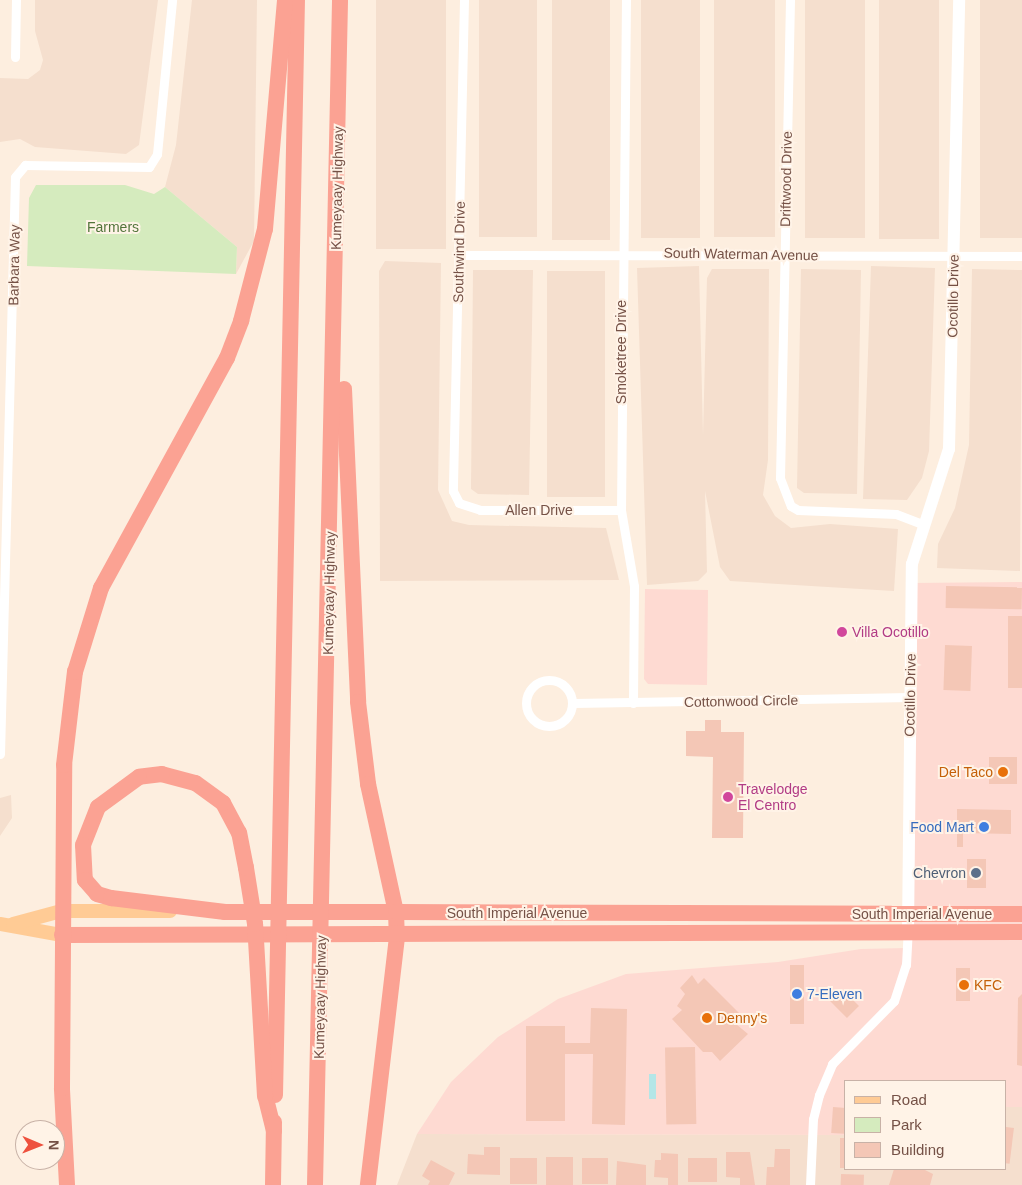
<!DOCTYPE html>
<html>
<head>
<meta charset="utf-8">
<style>
	body { margin:0 }
	#map { position:relative; width:1022px; height:1185px; overflow:hidden; background:#fdeedf; font-family:Helvetica,sans-serif }
	div>[style] { position:absolute }
	[style*='--x'] { left:calc(var(--x)*1px); top:calc(var(--y)*1px); width:calc(var(--w)*1px); rotate:calc(var(--a)*1deg) }
	.residential>* { inset:0; background:#f5dfce; transform-origin:0 0 }
	.commercial>* { inset:0; background:#fedad2 }
	.green>* { inset:0; background:#d5ebbe }
	.water>* { inset:0; background:#b4e6e7; transform-origin:0 0 }
	.building>* { inset:0; background:#f4c7b6; transform-origin:0 0 }
	.street>* { height:9px; margin:-4.5px; padding:0 4.5px; transform-origin:4.5px; border-radius:4.5px; background:#fff }
	.street>.ring { margin:-4.5px; padding:0; box-sizing:content-box; background:none; border:9px solid #fff; border-radius:50% }
	.secondary>* { height:12px; margin:-6px; padding:0 6px; transform-origin:6px; border-radius:6px; background:#fff }
	.primary>* { height:14px; margin:-7px; padding:0 7px; transform-origin:7px; border-radius:7px; background:#ffcb95 }
	.highway>* { height:16px; margin:-8px; padding:0 8px; transform-origin:8px; border-radius:8px; background:#fba293 }
	.dots>* { width:14px; height:14px; translate:-50% -50%; box-sizing:border-box; border:2px solid #fff3e7; border-radius:50% }
	span { translate:-50% -50%; white-space:nowrap; text-align:center; line-height:1.15; -webkit-text-stroke:4px #fff3e7; paint-order:stroke }
	.street-label { font-size:14px; color:#755146 }
	.park-label { font-size:14px; color:#53753b }
	.hotel-label { font-size:14px; color:#b23c85 }
	.left { translate:0 -50%; text-align:left }
	.food-label { font-size:14px; color:#c56008 }
	.right { translate:-100% -50%; text-align:right }
	.shop-label { font-size:14px; color:#366cbe }
	.service-label { font-size:14px; color:#4e5e75 }
	.legend { position:absolute; left:844px; top:1080px; width:162px; height:90px; box-sizing:border-box; background:#fff3e7; border:1px solid #c8b2a7; margin:0; padding:6px 9px; list-style:none; font-size:15px; color:#755146 }
	.legend li { display:flex; align-items:center; gap:10px; height:25px }
	.legend b { width:25px; border:1px solid #c8b2a7 }
	.north { position:absolute; left:15px; top:1120px; width:50px; height:50px; box-sizing:border-box; background:#fff3e7; border:1px solid #c8b2a7; border-radius:50%; rotate:91deg; font-size:14px; font-weight:700; line-height:20px; text-align:center; color:#755146 }
	.north::after { content:''; display:block; margin:auto; width:18px; height:22px; background:#ee513e; clip-path:polygon(50% 0,100% 100%,50% 72%,0 100%) }
</style>
</head>
<body>
<div id="map">
	<div class="residential">
		<div style="clip-path:polygon(35px 0,158px 0,139px 145px,126px 154px,35px 147px,20px 139px,0 142px,0 78px,28px 79px,40px 70px,43px 60px,35px 31px)"></div>
		<div style="clip-path:polygon(192px 0,257px 0,254px 241px,236px 274px,237px 247px,165px 187px,176px 145px)"></div>
		<div style="left:376px;top:0;width:70px;height:249px"></div>
		<div style="left:479px;top:0;width:58px;height:237px"></div>
		<div style="left:552px;top:0;width:58px;height:240px"></div>
		<div style="left:641px;top:0;width:59px;height:238px"></div>
		<div style="left:714px;top:0;width:61px;height:237px"></div>
		<div style="left:805px;top:0;width:60px;height:238px"></div>
		<div style="left:879px;top:0;width:60px;height:239px"></div>
		<div style="left:980px;top:0;width:42px;height:238px"></div>
		<div style="clip-path:polygon(385px 261px,441px 263px,438px 490px,452px 521px,469px 525px,606px 528px,619px 580px,380px 581px,379px 271px)"></div>
		<div style="clip-path:polygon(699px 266px,703px 435px,707px 278px,712px 269px,769px 269px,768px 460px,763px 495px,775px 516px,791px 528px,830px 524px,898px 529px,894px 591px,730px 581px,720px 567px,705px 491px,707px 572px,698px 581px,647px 585px,637px 268px)"></div>
		<div style="clip-path:polygon(871px 266px,935px 268px,929px 451px,922px 478px,907px 500px,863px 499px)"></div>
		<div style="clip-path:polygon(801px 269px,861px 270px,857px 494px,804px 493px,797px 488px)"></div>
		<div style="clip-path:polygon(972px 269px,1022px 270px,1020px 571px,937px 568px,938px 544px,955px 508px,969px 445px)"></div>
		<div style="clip-path:polygon(473px 270px,533px 270px,529px 495px,478px 494px,471px 489px)"></div>
		<div style="left:547px;top:271px;width:58px;height:226px"></div>
		<div style="clip-path:polygon(11px 795px,12px 818px,0 836px,0 798px)"></div>
		<div style="clip-path:polygon(1006px 1107px,1022px 1107px,1022px 1185px,397px 1185px,417px 1134px,846px 1135px,846px 1169px,1006px 1169px)"></div>
	</div>
	<div class="commercial">
		<div style="clip-path:polygon(1022px 582px,1022px 1107px,1006px 1107px,1006px 1081px,846px 1081px,846px 1135px,417px 1134px,451px 1082px,498px 1037px,558px 999px,626px 974px,778px 962px,861px 949px,906px 948px,911px 583px)"></div>
		<div style="clip-path:polygon(645px 589px,708px 590px,707px 685px,648px 684px,644px 679px)"></div>
	</div>
	<div class="green">
		<div style="clip-path:polygon(36px 185px,125px 185px,154px 194px,165px 187px,237px 247px,236px 274px,27px 266px,29px 198px)"></div>
	</div>
	<div class="water">
		<div style="left:649px;top:1074px;width:7px;height:25px"></div>
	</div>
	<div class="building">
		<div style="left:946px;top:586px;width:76px;height:22px;rotate:1deg"></div>
		<div style="left:1008px;top:616px;width:14px;height:72px"></div>
		<div style="left:945px;top:645px;width:27px;height:45px;rotate:2deg"></div>
		<div style="clip-path:polygon(705px 720px,721px 720px,721px 732px,744px 732px,743px 838px,712px 838px,713px 757px,686px 756px,686px 731px,705px 731px)"></div>
		<div style="left:989px;top:757px;width:28px;height:27px"></div>
		<div style="clip-path:polygon(957px 809px,1011px 810px,1011px 834px,963px 833px,963px 847px,957px 847px)"></div>
		<div style="left:967px;top:859px;width:19px;height:29px"></div>
		<div style="left:790px;top:965px;width:14px;height:59px"></div>
		<div style="left:956px;top:968px;width:14px;height:33px"></div>
		<div style="clip-path:polygon(692px 975px,698px 984px,704px 978px,743px 1017px,736px 1024px,748px 1034px,720px 1061px,712px 1052px,703px 1052px,672px 1019px,682px 1010px,677px 1006px,685px 994px,680px 988px)"></div>
		<div style="left:842px;top:989px;width:24px;height:17px;rotate:45deg"></div>
		<div style="clip-path:polygon(1022px 994px,1022px 1066px,1017px 1065px,1018px 998px)"></div>
		<div style="clip-path:polygon(591px 1008px,627px 1009px,625px 1125px,592px 1124px,593px 1054px,565px 1054px,565px 1121px,526px 1121px,526px 1026px,565px 1026px,565px 1043px,590px 1043px)"></div>
		<div style="left:695px;top:1047px;width:77px;height:30px;rotate:89deg"></div>
		<div style="left:833px;top:1107px;width:13px;height:26px;rotate:4deg"></div>
		<div style="left:1006px;top:1127px;width:8px;height:36px;rotate:7deg"></div>
		<div style="left:840px;top:1138px;width:6px;height:30px"></div>
		<div style="clip-path:polygon(484px 1147px,500px 1147px,500px 1175px,467px 1174px,468px 1154px,484px 1155px)"></div>
		<div style="clip-path:polygon(775px 1149px,790px 1149px,790px 1185px,766px 1185px,767px 1167px,774px 1167px)"></div>
		<div style="clip-path:polygon(726px 1152px,750px 1152px,755px 1185px,740px 1185px,740px 1178px,726px 1177px)"></div>
		<div style="clip-path:polygon(661px 1153px,678px 1154px,678px 1185px,668px 1185px,668px 1178px,654px 1177px,655px 1160px,661px 1160px)"></div>
		<div style="left:546px;top:1157px;width:27px;height:28px"></div>
		<div style="left:510px;top:1158px;width:27px;height:26px"></div>
		<div style="left:582px;top:1158px;width:26px;height:26px"></div>
		<div style="left:688px;top:1158px;width:29px;height:24px"></div>
		<div style="clip-path:polygon(431px 1160px,455px 1173px,449px 1185px,428px 1185px,430px 1181px,422px 1176px)"></div>
		<div style="clip-path:polygon(617px 1161px,646px 1165px,646px 1185px,616px 1185px)"></div>
		<div style="clip-path:polygon(894px 1169px,923px 1169px,933px 1174px,930px 1185px,889px 1185px)"></div>
		<div style="left:841px;top:1174px;width:23px;height:11px;rotate:2deg"></div>
	</div>
	<div class="street">
		<div style="--x:464;--y:0;--w:491;--a:91.3"></div>
		<div style="--x:453;--y:491;--w:13;--a:63"></div>
		<div style="--x:459;--y:503;--w:22;--a:18"></div>
		<div style="--x:480;--y:510;--w:141;--a:0"></div>
		<div style="--x:626;--y:0;--w:510;--a:90.56"></div>
		<div style="--x:621;--y:510;--w:77;--a:80.3"></div>
		<div style="--x:634;--y:586;--w:117;--a:90.5"></div>
		<div style="--x:790;--y:0;--w:478;--a:91.2"></div>
		<div style="--x:780;--y:478;--w:30;--a:69"></div>
		<div style="--x:791;--y:506;--w:8;--a:30"></div>
		<div style="--x:798;--y:510;--w:98;--a:2.3"></div>
		<div style="--x:896;--y:514;--w:28;--a:21"></div>
		<div style="--x:15;--y:57;--w:57;--a:-89"></div>
		<div style="--x:460;--y:255;--w:562;--a:0.1"></div>
		<div class="ring" style="left:526px;top:680px;width:37px;height:37px"></div>
		<div style="--x:573;--y:703;--w:337;--a:-1"></div>
		<div style="--x:0;--y:754;--w:577;--a:-88.51"></div>
		<div style="--x:15;--y:177;--w:16;--a:-50"></div>
		<div style="--x:25;--y:165;--w:124;--a:0.9"></div>
		<div style="--x:149;--y:167;--w:15;--a:-58"></div>
		<div style="--x:157;--y:154;--w:155;--a:-84.4"></div>
		<div style="--x:810;--y:1185;--w:66;--a:-87.4"></div>
		<div style="--x:813;--y:1119;--w:25;--a:-76"></div>
		<div style="--x:819;--y:1095;--w:34;--a:-67"></div>
		<div style="--x:832;--y:1064;--w:88;--a:-45.5"></div>
		<div style="--x:894;--y:1001;--w:38;--a:-72"></div>
		<div style="--x:906;--y:965;--w:33;--a:-87"></div>
	</div>
	<div class="secondary">
		<div style="--x:908;--y:932;--w:368;--a:-89.4"></div>
		<div style="--x:912;--y:564;--w:121;--a:-72.2"></div>
		<div style="--x:949;--y:449;--w:449;--a:-88.7"></div>
	</div>
	<div class="primary">
		<div style="--x:0;--y:924;--w:63;--a:10.1"></div>
		<div style="--x:13;--y:924;--w:50;--a:-15.2"></div>
		<div style="--x:61;--y:911;--w:109;--a:0"></div>
	</div>
	<div class="highway">
		<div style="--x:344;--y:389;--w:313;--a:87.4"></div>
		<div style="--x:358;--y:702;--w:83;--a:83"></div>
		<div style="--x:368;--y:784;--w:131;--a:77.7"></div>
		<div style="--x:396;--y:912;--w:25;--a:88"></div>
		<div style="--x:397;--y:937;--w:250;--a:96.7"></div>
		<div style="--x:62;--y:935;--w:960;--a:-0.18"></div>
		<div style="--x:275;--y:1095;--w:1095;--a:-88.85"></div>
		<div style="--x:274;--y:1131;--w:36;--a:-104"></div>
		<div style="--x:265;--y:1096;--w:172;--a:-93.3"></div>
		<div style="--x:255;--y:924;--w:57;--a:-99.1"></div>
		<div style="--x:246;--y:868;--w:36;--a:-101"></div>
		<div style="--x:239;--y:833;--w:34;--a:-118"></div>
		<div style="--x:223;--y:803;--w:34;--a:-144"></div>
		<div style="--x:195;--y:783;--w:34;--a:-165"></div>
		<div style="--x:162;--y:774;--w:23;--a:173"></div>
		<div style="--x:139;--y:777;--w:51;--a:143.8"></div>
		<div style="--x:98;--y:807;--w:41;--a:111.5"></div>
		<div style="--x:83;--y:845;--w:35;--a:87"></div>
		<div style="--x:85;--y:880;--w:18;--a:49"></div>
		<div style="--x:97;--y:894;--w:15;--a:16"></div>
		<div style="--x:111;--y:898;--w:115;--a:7"></div>
		<div style="--x:225;--y:912;--w:171;--a:0"></div>
		<div style="--x:396;--y:912;--w:495;--a:0.2"></div>
		<div style="--x:891;--y:914;--w:131;--a:0"></div>
		<div style="--x:67;--y:1185;--w:97;--a:-93"></div>
		<div style="--x:62;--y:1088;--w:323;--a:-89.6"></div>
		<div style="--x:64;--y:765;--w:94;--a:-83.3"></div>
		<div style="--x:75;--y:672;--w:88;--a:-72.8"></div>
		<div style="--x:101;--y:588;--w:262;--a:-61.3"></div>
		<div style="--x:227;--y:358;--w:40;--a:-69"></div>
		<div style="--x:241;--y:321;--w:95;--a:-75.4"></div>
		<div style="--x:265;--y:229;--w:230;--a:-85"></div>
		<div style="--x:273;--y:1185;--w:63;--a:-89.1"></div>
		<div style="--x:315;--y:1185;--w:1185;--a:-88.79"></div>
	</div>
	<div class="dots">
		<div style="left:842px;top:632px;background:#d1479c"></div>
		<div style="left:1003px;top:772px;background:#e8710a"></div>
		<div style="left:728px;top:797px;background:#d1479c"></div>
		<div style="left:984px;top:827px;background:#3f7fe0"></div>
		<div style="left:976px;top:873px;background:#5c6f8a"></div>
		<div style="left:964px;top:985px;background:#e8710a"></div>
		<div style="left:797px;top:994px;background:#3f7fe0"></div>
		<div style="left:707px;top:1018px;background:#e8710a"></div>
	</div>
	<div class="street-label">
		<span style="left:786px;top:179px;rotate:-89deg">Driftwood Drive</span>
		<span style="left:337px;top:188px;rotate:-89deg">Kumeyaay Highway</span>
		<span style="left:459px;top:252px;rotate:-89deg">Southwind Drive</span>
		<span style="left:741px;top:254px;rotate:1deg">South Waterman Avenue</span>
		<span style="left:14px;top:265px;rotate:-89deg">Barbara Way</span>
		<span style="left:953px;top:296px;rotate:-89deg">Ocotillo Drive</span>
		<span style="left:621px;top:352px;rotate:-90deg">Smoketree Drive</span>
		<span style="left:539px;top:510px">Allen Drive</span>
		<span style="left:329px;top:593px;rotate:-89deg">Kumeyaay Highway</span>
		<span style="left:910px;top:695px;rotate:-89deg">Ocotillo Drive</span>
		<span style="left:741px;top:701px;rotate:-1deg">Cottonwood Circle</span>
		<span style="left:517px;top:913px">South Imperial Avenue</span>
		<span style="left:922px;top:914px">South Imperial Avenue</span>
		<span style="left:320px;top:997px;rotate:-89deg">Kumeyaay Highway</span>
	</div>
	<div class="park-label">
		<span style="left:113px;top:227px">Farmers</span>
	</div>
	<div class="hotel-label">
		<span class="left" style="left:852px;top:632px">Villa Ocotillo</span>
		<span class="left" style="left:738px;top:797px">Travelodge<br>El Centro</span>
	</div>
	<div class="food-label">
		<span class="right" style="left:993px;top:772px">Del Taco</span>
		<span class="left" style="left:974px;top:985px">KFC</span>
		<span class="left" style="left:717px;top:1018px">Denny's</span>
	</div>
	<div class="shop-label">
		<span class="right" style="left:974px;top:827px">Food Mart</span>
		<span class="left" style="left:807px;top:994px">7-Eleven</span>
	</div>
	<div class="service-label">
		<span class="right" style="left:966px;top:873px">Chevron</span>
	</div>
	<ul class="legend">
	<li><b style="height:6px;background:#ffcb95"></b>Road</li>
	<li><b style="height:14px;background:#d5ebbe"></b>Park</li>
	<li><b style="height:14px;background:#f4c7b6"></b>Building</li>
	</ul>
	<div class="north">N</div>
</div>
</body>
</html>
